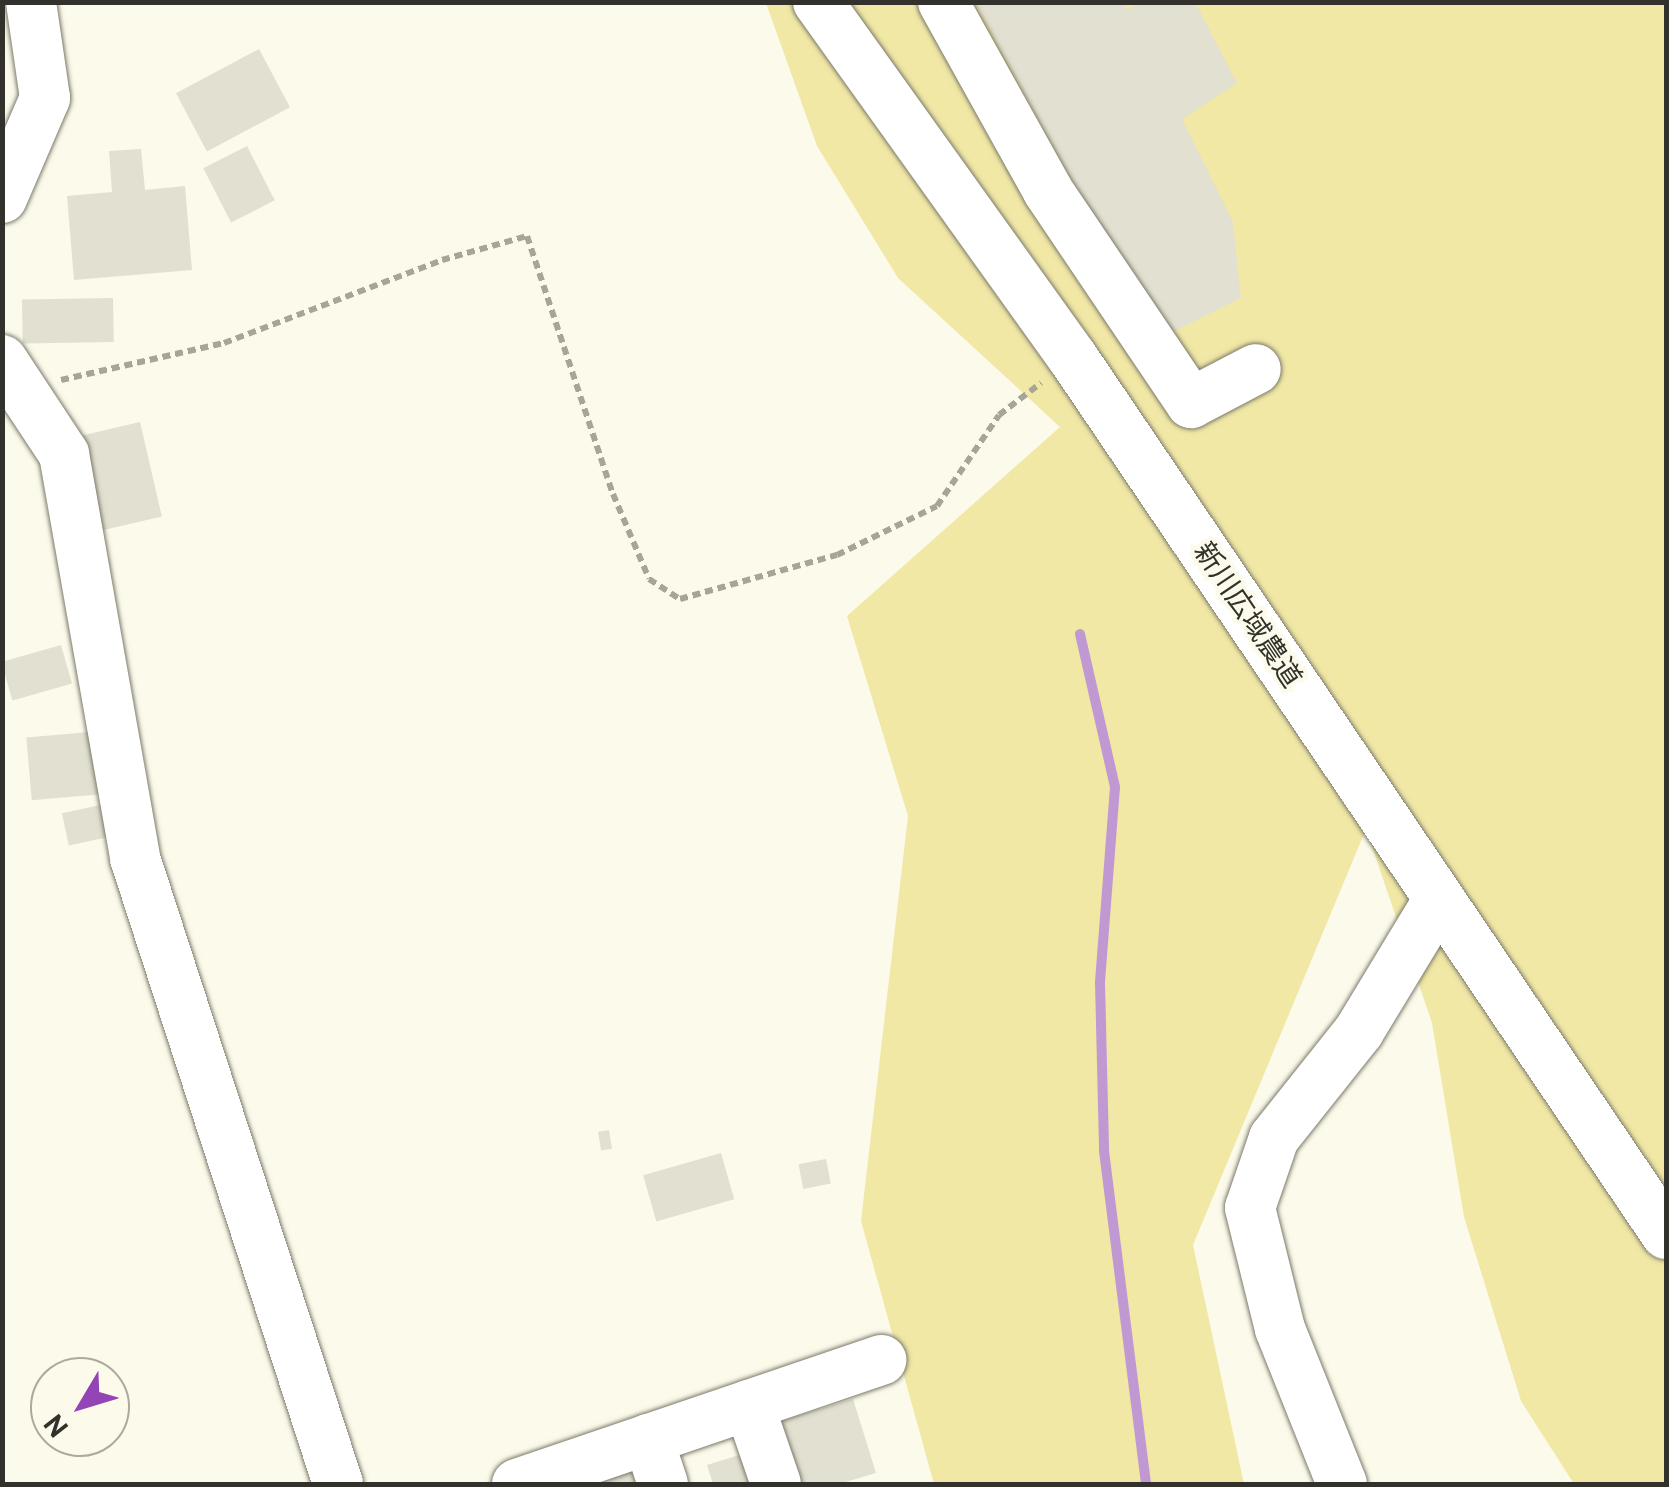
<!DOCTYPE html>
<html>
<head>
<meta charset="utf-8">
<style>
	body { margin:0 }
	#map { position:relative; width:1669px; height:1487px; overflow:hidden; background:#fcfaea; font-family:Overpass,"Noto Sans JP",sans-serif }
	div>[style] { position:absolute }
	[style*='--x'] { left:calc(var(--x)*1px); top:calc(var(--y)*1px); width:calc(var(--w)*1px); rotate:calc(var(--a)*1deg) }
	.green>* { inset:0; background:#f1e8a6 }
	.stream>* { height:10px; margin:-5px; padding:0 5px; transform-origin:5px; border-radius:5px; background:#c099d3 }
	.building>* { inset:0; background:#e2e0d0; transform-origin:0 0 }
	.path>* { height:6px; margin-top:-3px; transform-origin:0; background:repeating-linear-gradient(90deg,#a7a599 0 8px,transparent 0 13px) }
	.roads { filter:drop-shadow(0 0 2px #7c7a6b) drop-shadow(0 0 2px #7c7a6b) }
	.minor>* { height:50px; margin:-25px; padding:0 25px; transform-origin:25px; border-radius:25px; background:#fff }
	span { translate:-50% -50%; white-space:nowrap; text-align:center; line-height:1.15; -webkit-text-stroke:8px #fcfaea; paint-order:stroke }
	.street-label { font-size:28px; color:#32312b }
	.frame { position:absolute; inset:0; border:5px solid #32312b; pointer-events:none }
	.north { position:absolute; left:30px; top:1357px; width:100px; height:100px; box-sizing:border-box; background:#fcfaea; border:2px solid #abaa9e; border-radius:50%; rotate:232deg; font-size:28px; font-weight:700; line-height:40px; text-align:center; color:#32312b }
	.north::after { content:''; display:block; margin:auto; width:35px; height:45px; background:#9445b5; clip-path:polygon(50% 0,100% 100%,50% 72%,0 100%) }
</style>
</head>
<body>
<div id="map">
	<div class="green">
		<div style="clip-path:polygon(766px 3px,1666px 3px,1666px 1484px,1574px 1484px,1521px 1401px,1464px 1217px,1432px 1023px,1366px 829px,1193px 1245px,1244px 1484px,934px 1484px,861px 1221px,908px 816px,847px 616px,1060px 427px,898px 278px,817px 146px)"></div>
	</div>
	<div class="stream">
		<div style="--x:1080;--y:634;--w:157;--a:77.1"></div>
		<div style="--x:1115;--y:787;--w:197;--a:94.4"></div>
		<div style="--x:1100;--y:983;--w:168;--a:88.6"></div>
		<div style="--x:1104;--y:1151;--w:336;--a:82.8"></div>
	</div>
	<div class="building">
		<div style="clip-path:polygon(975px 2px,1124px 2px,1128px 10px,1139px 2px,1195px 2px,1237px 83px,1182px 119px,1233px 222px,1241px 298px,1159px 339px)"></div>
		<div style="left:259px;top:49px;width:66px;height:94px;rotate:62deg"></div>
		<div style="left:247px;top:146px;width:61px;height:49px;rotate:63deg"></div>
		<div style="clip-path:polygon(141px 149px,145px 190px,185px 186px,192px 270px,74px 280px,67px 196px,112px 192px,109px 151px)"></div>
		<div style="left:113px;top:298px;width:44px;height:91px;rotate:89deg"></div>
		<div style="left:140px;top:422px;width:97px;height:63px;rotate:77deg"></div>
		<div style="left:61px;top:645px;width:40px;height:62px;rotate:74deg"></div>
		<div style="left:101px;top:731px;width:63px;height:75px;rotate:85deg"></div>
		<div style="left:105px;top:804px;width:33px;height:44px;rotate:78deg"></div>
		<div style="left:609px;top:1130px;width:19px;height:11px;rotate:81deg"></div>
		<div style="left:721px;top:1153px;width:48px;height:81px;rotate:74deg"></div>
		<div style="left:826px;top:1159px;width:25px;height:28px;rotate:79deg"></div>
		<div style="clip-path:polygon(853px 1399px,876px 1473px,839px 1484px,800px 1484px,781px 1421px)"></div>
		<div style="clip-path:polygon(752px 1451px,764px 1484px,713px 1484px,707px 1465px)"></div>
		<div style="clip-path:polygon(635px 1466px,641px 1484px,583px 1484px)"></div>
	</div>
	<div class="path">
		<div style="--x:61;--y:380;--w:167;--a:-12.8"></div>
		<div style="--x:224;--y:343;--w:233;--a:-20.8"></div>
		<div style="--x:442;--y:260;--w:88;--a:-15.8"></div>
		<div style="--x:527;--y:236;--w:272;--a:71.6"></div>
		<div style="--x:613;--y:494;--w:92;--a:67"></div>
		<div style="--x:649;--y:579;--w:37;--a:33"></div>
		<div style="--x:680;--y:599;--w:163;--a:-15.7"></div>
		<div style="--x:837;--y:555;--w:111;--a:-26.1"></div>
		<div style="--x:937;--y:506;--w:110;--a:-55.7"></div>
		<div style="--x:999;--y:415;--w:53;--a:-37.3"></div>
	</div>
	<div class="roads">
		<div class="minor">
			<div style="--x:818;--y:2;--w:438;--a:54.4"></div>
			<div style="--x:1073;--y:358;--w:1058;--a:55.9"></div>
			<div style="--x:943;--y:2;--w:216;--a:60.9"></div>
			<div style="--x:1048;--y:191;--w:256;--a:56"></div>
			<div style="--x:1191;--y:403;--w:73;--a:-27.6"></div>
			<div style="--x:2;--y:198;--w:109;--a:-66.7"></div>
			<div style="--x:45;--y:98;--w:97;--a:-98.3"></div>
			<div style="--x:2;--y:360;--w:113;--a:56.6"></div>
			<div style="--x:64;--y:454;--w:410;--a:80"></div>
			<div style="--x:135;--y:858;--w:658;--a:72.03"></div>
			<div style="--x:749;--y:1405;--w:83;--a:71.1"></div>
			<div style="--x:648;--y:1439;--w:47;--a:71.6"></div>
			<div style="--x:517;--y:1484;--w:385;--a:-18.8"></div>
			<div style="--x:1342;--y:1484;--w:167;--a:-111.8"></div>
			<div style="--x:1280;--y:1329;--w:125;--a:-103.9"></div>
			<div style="--x:1250;--y:1208;--w:74;--a:-71.1"></div>
			<div style="--x:1274;--y:1138;--w:137;--a:-51.5"></div>
			<div style="--x:1359;--y:1031;--w:151;--a:-58.8"></div>
		</div>
	</div>
	<div class="street-label">
		<span style="left:1246px;top:616px;rotate:56deg">新川広域農道</span>
	</div>
	<div class="frame"></div>
	<div class="north">N</div>
</div>
</body>
</html>
